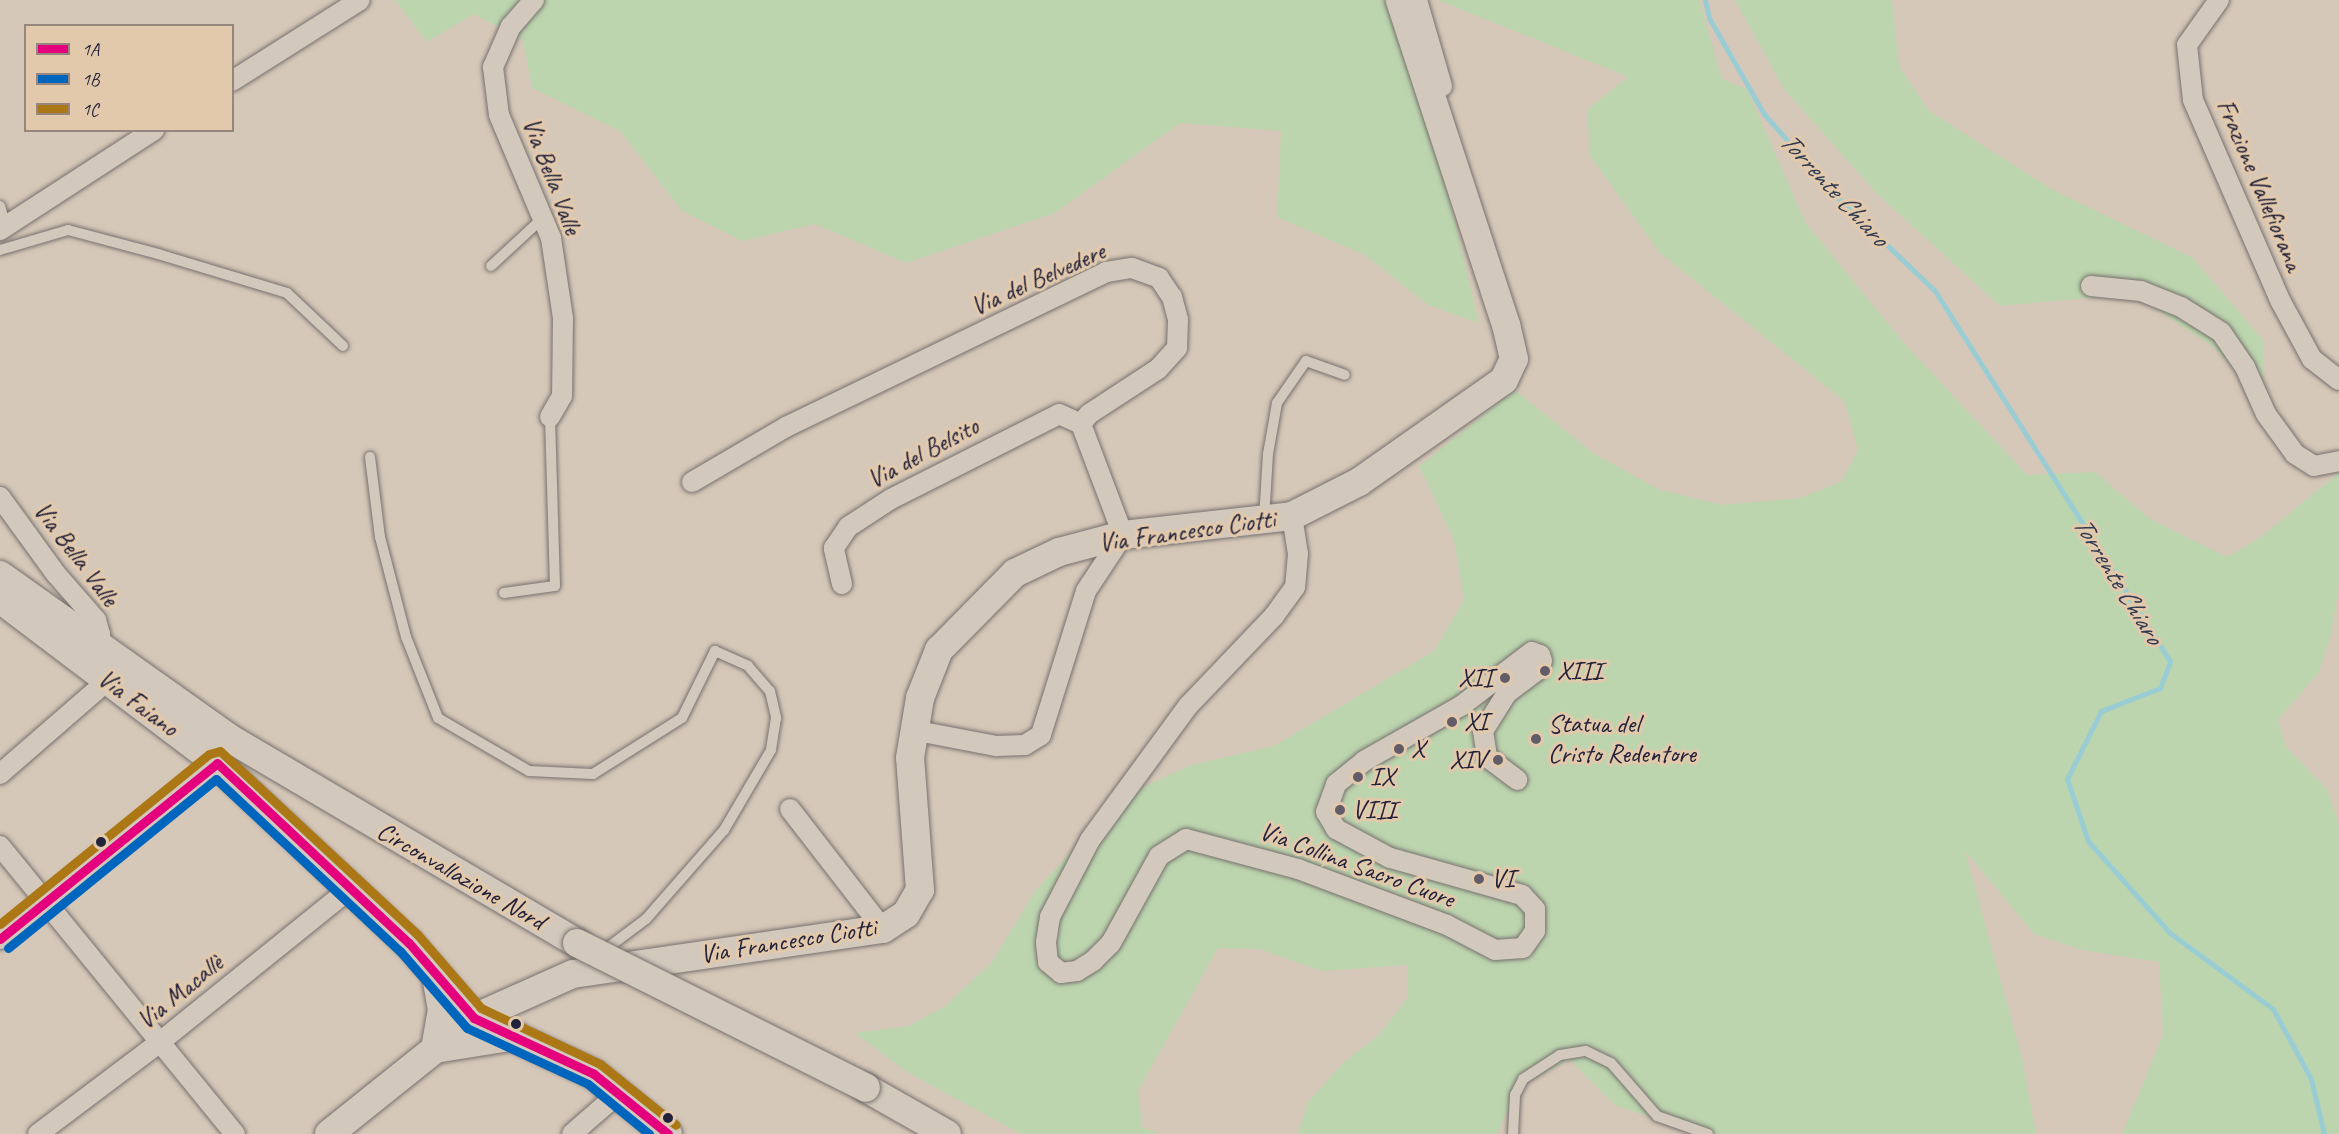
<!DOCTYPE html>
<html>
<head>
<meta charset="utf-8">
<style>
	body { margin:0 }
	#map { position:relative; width:2339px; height:1134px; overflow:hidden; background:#d6c8b8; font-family:Caveat,sans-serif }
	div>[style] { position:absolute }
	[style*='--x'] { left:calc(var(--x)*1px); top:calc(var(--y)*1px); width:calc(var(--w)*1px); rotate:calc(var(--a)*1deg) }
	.green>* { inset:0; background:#bcd5ae }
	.stream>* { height:5px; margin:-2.5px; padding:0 2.5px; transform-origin:2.5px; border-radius:2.5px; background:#9acdd3 }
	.roads { filter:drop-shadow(0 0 2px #77716f) drop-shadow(0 0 2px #77716f) }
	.lane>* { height:10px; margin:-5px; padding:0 5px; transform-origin:5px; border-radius:5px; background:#d2c8bc }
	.street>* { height:20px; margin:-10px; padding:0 10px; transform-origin:10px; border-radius:10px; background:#d2c8bc }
	.secondary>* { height:28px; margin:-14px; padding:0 14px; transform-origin:14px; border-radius:14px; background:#d2c8bc }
	.bridges { filter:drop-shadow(0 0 2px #77716f) drop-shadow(0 0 2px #77716f) }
	.secondary-bridge>* { height:28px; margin:-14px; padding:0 14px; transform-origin:14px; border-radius:14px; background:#d2c8bc }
	.bus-1>* { height:9px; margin:-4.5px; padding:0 4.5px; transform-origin:4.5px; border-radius:4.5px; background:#e5007d }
	.bus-2>* { height:9px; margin:-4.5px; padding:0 4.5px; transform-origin:4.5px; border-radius:4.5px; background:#0065bd }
	.bus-3>* { height:9px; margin:-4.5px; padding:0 4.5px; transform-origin:4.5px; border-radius:4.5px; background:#ac7815 }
	.dots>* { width:16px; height:16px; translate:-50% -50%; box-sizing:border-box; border:3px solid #e3c9ab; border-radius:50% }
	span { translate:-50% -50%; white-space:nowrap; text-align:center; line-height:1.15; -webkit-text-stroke:6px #e3c9ab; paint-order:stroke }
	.street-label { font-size:26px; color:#22223b }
	.poi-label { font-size:26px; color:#22223b }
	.left { translate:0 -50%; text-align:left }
	.right { translate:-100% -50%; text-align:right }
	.water-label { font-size:27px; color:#303c53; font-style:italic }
	.legend { position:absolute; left:24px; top:24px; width:210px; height:108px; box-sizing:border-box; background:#e3c9ab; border:2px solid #96867e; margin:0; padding:8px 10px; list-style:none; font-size:18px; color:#22223b }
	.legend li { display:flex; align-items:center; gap:12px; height:30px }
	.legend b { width:30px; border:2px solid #96867e }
</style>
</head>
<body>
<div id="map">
	<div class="green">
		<div style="clip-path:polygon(395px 0,1402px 0,1479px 323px,1428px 305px,1365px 255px,1277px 217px,1281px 131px,1180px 123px,1055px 213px,906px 263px,815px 224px,742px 241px,682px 211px,620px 131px,532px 88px,523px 41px,474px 14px,427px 42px)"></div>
		<div style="clip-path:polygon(1438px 0,1699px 0,1722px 79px,1747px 89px,1805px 222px,1904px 343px,2027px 475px,2095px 472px,2150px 519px,2227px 557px,2258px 539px,2339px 473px,2339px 583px,2331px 635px,2319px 672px,2278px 720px,2286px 747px,2327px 789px,2339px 825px,2339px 1134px,2122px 1134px,2163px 1035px,2159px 962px,2082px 950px,2034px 934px,1965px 851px,2022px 1058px,2036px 1134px,1706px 1134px,1616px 1106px,1570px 1060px,1517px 1087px,1497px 1134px,1298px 1134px,1307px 1103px,1345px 1061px,1379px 1035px,1408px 997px,1407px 965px,1322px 971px,1259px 949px,1218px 948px,1138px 1091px,1142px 1127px,1160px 1134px,1021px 1134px,907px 1072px,855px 1033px,908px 1026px,944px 1007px,992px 962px,1035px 891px,1123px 796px,1191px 765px,1274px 746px,1434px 651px,1464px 600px,1454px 540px,1419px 466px,1515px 390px,1593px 453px,1660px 490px,1722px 505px,1800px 498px,1842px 481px,1858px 450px,1844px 401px,1659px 252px,1590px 156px,1587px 110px,1628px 77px)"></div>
		<div style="clip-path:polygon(1735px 0,1892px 0,1899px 66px,1929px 111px,2053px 190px,2193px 258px,2263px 340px,2264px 400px,2212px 346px,2133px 294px,2000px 306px,1877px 194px,1784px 89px)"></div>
	</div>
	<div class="stream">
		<div style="--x:1705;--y:0;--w:18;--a:77"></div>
		<div style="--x:1709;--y:18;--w:111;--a:60.2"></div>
		<div style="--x:1764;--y:114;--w:113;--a:48.6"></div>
		<div style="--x:1839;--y:199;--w:133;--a:43.8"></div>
		<div style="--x:1935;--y:291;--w:439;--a:57.6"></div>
		<div style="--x:2170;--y:662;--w:28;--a:111"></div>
		<div style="--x:2160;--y:688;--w:63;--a:158.7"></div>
		<div style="--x:2101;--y:711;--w:76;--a:116.6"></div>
		<div style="--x:2067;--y:779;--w:65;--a:71.3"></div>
		<div style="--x:2088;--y:841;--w:123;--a:48.3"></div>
		<div style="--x:2170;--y:933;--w:128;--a:36.4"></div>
		<div style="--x:2273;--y:1009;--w:80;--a:61.5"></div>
		<div style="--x:2311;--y:1079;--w:57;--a:76.7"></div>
	</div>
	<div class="roads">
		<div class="lane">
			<div style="--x:0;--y:206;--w:19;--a:74"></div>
			<div style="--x:0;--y:250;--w:71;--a:-16.4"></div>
			<div style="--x:68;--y:230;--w:93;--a:14.9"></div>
			<div style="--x:158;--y:254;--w:135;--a:16.8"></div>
			<div style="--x:287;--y:293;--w:77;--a:43.4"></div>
			<div style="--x:491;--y:266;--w:72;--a:-42.8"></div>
			<div style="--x:370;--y:457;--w:81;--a:82.9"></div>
			<div style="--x:380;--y:537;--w:103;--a:75.4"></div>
			<div style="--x:406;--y:637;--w:87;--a:68.4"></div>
			<div style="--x:438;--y:718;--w:105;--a:30.2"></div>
			<div style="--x:529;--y:771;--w:64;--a:2.7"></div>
			<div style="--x:593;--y:774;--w:105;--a:-32.2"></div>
			<div style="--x:682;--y:718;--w:75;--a:-63.8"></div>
			<div style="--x:715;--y:651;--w:36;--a:24"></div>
			<div style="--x:748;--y:666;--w:33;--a:49"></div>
			<div style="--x:770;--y:691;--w:28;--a:77"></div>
			<div style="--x:776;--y:718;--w:32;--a:99"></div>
			<div style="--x:771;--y:750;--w:93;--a:120.4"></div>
			<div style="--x:724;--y:830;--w:118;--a:131.2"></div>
			<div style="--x:646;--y:919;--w:55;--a:143.1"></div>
			<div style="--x:1264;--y:519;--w:65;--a:-86.5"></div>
			<div style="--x:1268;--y:454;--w:52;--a:-80"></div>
			<div style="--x:1277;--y:403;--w:51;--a:-55.4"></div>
			<div style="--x:1306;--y:361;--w:41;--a:19.7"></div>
			<div style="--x:504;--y:593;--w:51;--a:-7.8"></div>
			<div style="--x:555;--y:586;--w:169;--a:-91.7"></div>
			<div style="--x:1513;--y:1134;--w:39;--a:-87"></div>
			<div style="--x:1515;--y:1095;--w:18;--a:-63"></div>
			<div style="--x:1523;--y:1079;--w:44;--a:-33"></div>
			<div style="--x:1560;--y:1055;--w:26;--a:-9"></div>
			<div style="--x:1586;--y:1051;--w:28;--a:26"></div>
			<div style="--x:1611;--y:1063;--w:70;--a:49"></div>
			<div style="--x:1657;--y:1116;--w:54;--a:19.4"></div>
		</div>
		<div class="street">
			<div style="--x:534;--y:0;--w:35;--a:131"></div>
			<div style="--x:511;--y:26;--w:45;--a:113.7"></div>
			<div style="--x:493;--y:67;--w:48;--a:82.9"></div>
			<div style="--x:499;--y:115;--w:134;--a:67.1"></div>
			<div style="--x:551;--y:238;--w:81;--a:81.5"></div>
			<div style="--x:563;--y:318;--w:78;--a:90.7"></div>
			<div style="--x:562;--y:396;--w:24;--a:120"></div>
			<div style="--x:1417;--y:0;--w:90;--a:73.8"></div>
			<div style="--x:2219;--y:0;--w:55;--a:125.4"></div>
			<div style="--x:2187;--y:45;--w:55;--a:83.8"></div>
			<div style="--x:2193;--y:100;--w:220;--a:66.5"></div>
			<div style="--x:2281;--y:302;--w:65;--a:61.5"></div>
			<div style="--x:2312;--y:359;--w:34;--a:38"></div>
			<div style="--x:232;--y:81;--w:151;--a:-32.3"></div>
			<div style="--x:0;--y:230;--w:184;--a:-33"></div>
			<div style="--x:2091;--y:286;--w:50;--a:5.7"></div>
			<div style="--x:2141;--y:291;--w:43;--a:21.8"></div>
			<div style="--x:2181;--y:307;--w:47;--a:32"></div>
			<div style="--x:2221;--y:332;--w:42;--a:55.6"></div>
			<div style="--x:2245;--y:367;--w:51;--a:65.9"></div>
			<div style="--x:2266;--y:414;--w:49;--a:54.1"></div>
			<div style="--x:2295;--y:454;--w:22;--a:32"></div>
			<div style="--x:2314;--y:466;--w:25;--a:-11"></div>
			<div style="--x:692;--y:482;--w:109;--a:-30.3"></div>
			<div style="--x:786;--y:427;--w:356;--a:-25.8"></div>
			<div style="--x:1106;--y:272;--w:26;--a:-9"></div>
			<div style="--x:1132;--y:268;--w:29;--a:20"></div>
			<div style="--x:1159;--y:278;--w:23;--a:56"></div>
			<div style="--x:1172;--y:297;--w:24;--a:75"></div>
			<div style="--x:1178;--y:320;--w:28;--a:92"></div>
			<div style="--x:1177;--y:348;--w:28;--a:132"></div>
			<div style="--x:1158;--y:369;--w:82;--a:146.9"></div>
			<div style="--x:1089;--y:414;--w:13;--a:129"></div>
			<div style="--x:1081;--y:424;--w:119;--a:69.3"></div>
			<div style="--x:1123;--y:535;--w:67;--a:123.5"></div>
			<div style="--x:1086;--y:591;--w:151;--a:107.4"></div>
			<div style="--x:1041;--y:735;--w:19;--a:148"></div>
			<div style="--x:1025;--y:745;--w:29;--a:178"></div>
			<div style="--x:996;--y:746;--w:86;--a:-169.2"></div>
			<div style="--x:0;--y:497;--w:95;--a:54"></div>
			<div style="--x:56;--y:574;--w:61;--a:49"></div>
			<div style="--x:96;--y:620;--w:15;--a:74"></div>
			<div style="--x:100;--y:634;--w:13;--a:99"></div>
			<div style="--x:1292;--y:516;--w:38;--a:81"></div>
			<div style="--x:1298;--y:554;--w:33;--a:95"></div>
			<div style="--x:1295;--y:587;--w:36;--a:126"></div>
			<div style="--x:1274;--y:616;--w:124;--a:133.7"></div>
			<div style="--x:1188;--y:706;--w:166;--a:126.2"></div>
			<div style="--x:1090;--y:840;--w:87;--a:117.5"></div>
			<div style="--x:1050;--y:917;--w:26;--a:99"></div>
			<div style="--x:1046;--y:943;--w:19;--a:84"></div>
			<div style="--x:1048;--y:962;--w:17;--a:40"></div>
			<div style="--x:1061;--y:973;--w:16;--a:-7"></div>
			<div style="--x:1077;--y:971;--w:19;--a:-32"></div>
			<div style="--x:1093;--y:961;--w:25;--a:-45"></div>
			<div style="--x:1111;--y:943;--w:99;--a:-61.1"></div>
			<div style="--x:1159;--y:856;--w:32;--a:-32"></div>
			<div style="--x:1186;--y:839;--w:116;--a:15"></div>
			<div style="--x:1298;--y:869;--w:159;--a:20.6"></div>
			<div style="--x:1447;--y:925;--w:54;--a:27.5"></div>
			<div style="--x:1495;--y:950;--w:28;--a:-4"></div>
			<div style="--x:1523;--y:948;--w:21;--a:-55"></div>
			<div style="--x:1535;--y:931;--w:22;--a:-90"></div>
			<div style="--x:1535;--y:909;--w:19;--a:-133"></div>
			<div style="--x:1522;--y:895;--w:137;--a:-164.3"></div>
			<div style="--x:1390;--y:858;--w:61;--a:-151.8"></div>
			<div style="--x:1336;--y:829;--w:20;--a:-120"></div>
			<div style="--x:1326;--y:812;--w:30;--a:-70"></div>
			<div style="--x:1336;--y:784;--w:36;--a:-39"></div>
			<div style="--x:1364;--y:761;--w:112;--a:-29.6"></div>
			<div style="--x:1461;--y:706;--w:89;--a:-37.3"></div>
			<div style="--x:1532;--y:652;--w:9;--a:21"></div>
			<div style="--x:1540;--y:655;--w:6;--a:72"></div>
			<div style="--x:1542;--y:661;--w:9;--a:111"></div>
			<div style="--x:1539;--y:669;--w:40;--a:143"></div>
			<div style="--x:1507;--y:693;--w:45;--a:122.3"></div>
			<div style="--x:1483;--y:731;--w:26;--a:81"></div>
			<div style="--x:1487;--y:757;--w:38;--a:37"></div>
			<div style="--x:842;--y:584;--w:37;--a:-103"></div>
			<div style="--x:834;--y:548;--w:25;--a:-56"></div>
			<div style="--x:848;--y:527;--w:51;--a:-33.1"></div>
			<div style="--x:891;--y:499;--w:188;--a:-26.8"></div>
			<div style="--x:1059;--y:414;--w:24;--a:24"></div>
			<div style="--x:0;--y:774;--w:143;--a:-41"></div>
			<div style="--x:790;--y:809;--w:152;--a:52.2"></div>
			<div style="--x:0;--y:846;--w:372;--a:50.8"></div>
			<div style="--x:0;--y:939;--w:279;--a:-39"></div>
			<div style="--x:38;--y:1134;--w:153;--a:-37"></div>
			<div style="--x:160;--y:1042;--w:247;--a:-38.9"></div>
			<div style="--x:572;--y:1134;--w:64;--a:-41.2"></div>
		</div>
		<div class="secondary">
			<div style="--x:0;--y:575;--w:281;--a:35.4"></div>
			<div style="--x:229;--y:738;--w:404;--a:30.5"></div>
			<div style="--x:0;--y:599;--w:272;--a:37.1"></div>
			<div style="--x:217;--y:763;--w:263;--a:43.2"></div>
			<div style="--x:409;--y:943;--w:99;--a:49.1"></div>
			<div style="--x:474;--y:1018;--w:132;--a:25"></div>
			<div style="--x:594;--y:1074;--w:95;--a:39"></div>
			<div style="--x:435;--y:1049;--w:82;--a:-9.1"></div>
			<div style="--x:435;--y:1049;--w:40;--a:-80"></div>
			<div style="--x:442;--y:1010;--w:35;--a:-100"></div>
			<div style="--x:866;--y:1088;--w:93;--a:29.6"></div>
			<div style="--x:329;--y:1134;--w:186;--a:-38.7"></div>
			<div style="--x:474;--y:1018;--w:108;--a:-24"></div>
			<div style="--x:573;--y:974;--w:313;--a:-8.3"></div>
			<div style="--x:883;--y:929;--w:27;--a:-33"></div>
			<div style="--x:906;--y:914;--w:28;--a:-60"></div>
			<div style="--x:920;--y:890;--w:132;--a:-94.3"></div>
			<div style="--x:910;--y:758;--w:61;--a:-80.5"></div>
			<div style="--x:920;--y:698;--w:52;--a:-68.4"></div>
			<div style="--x:939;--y:650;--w:108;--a:-45.4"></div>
			<div style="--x:1015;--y:573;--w:49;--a:-25.5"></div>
			<div style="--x:1059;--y:552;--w:66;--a:-14.9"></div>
			<div style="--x:1123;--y:535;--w:170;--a:-6.4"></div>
			<div style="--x:1292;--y:516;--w:75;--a:-26.9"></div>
			<div style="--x:1359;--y:482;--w:177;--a:-35.1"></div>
			<div style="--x:1504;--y:380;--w:23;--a:-65"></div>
			<div style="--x:1514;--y:359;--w:35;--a:-103"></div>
			<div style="--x:1506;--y:325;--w:342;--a:-108.1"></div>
		</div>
	</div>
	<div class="bridges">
		<div class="secondary-bridge">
			<div style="--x:577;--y:943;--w:323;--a:26.6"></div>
		</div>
	</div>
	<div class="bus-1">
		<div style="--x:0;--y:939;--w:279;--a:-39"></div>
		<div style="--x:217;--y:763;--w:263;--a:43.2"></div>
		<div style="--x:409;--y:943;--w:99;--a:49.1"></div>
		<div style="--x:474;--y:1018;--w:132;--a:25"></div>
		<div style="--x:594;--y:1074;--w:95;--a:39"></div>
	</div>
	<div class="bus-2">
		<div style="--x:8;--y:948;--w:268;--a:-39.1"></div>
		<div style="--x:216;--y:779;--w:252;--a:43.1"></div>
		<div style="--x:400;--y:951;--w:102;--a:49"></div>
		<div style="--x:467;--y:1028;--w:133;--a:24.8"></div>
		<div style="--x:588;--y:1084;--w:79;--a:39.3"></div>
	</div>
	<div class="bus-3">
		<div style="--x:0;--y:924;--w:269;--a:-39.1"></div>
		<div style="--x:209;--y:754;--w:11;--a:-15"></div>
		<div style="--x:220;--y:751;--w:269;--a:42.9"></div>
		<div style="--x:417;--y:934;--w:98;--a:49.1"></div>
		<div style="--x:481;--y:1008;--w:132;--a:25.2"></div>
		<div style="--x:600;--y:1064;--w:97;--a:38.8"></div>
	</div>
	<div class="dots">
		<div style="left:1545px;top:671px;background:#615c67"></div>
		<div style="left:1505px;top:678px;background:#615c67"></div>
		<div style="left:1452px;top:722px;background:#615c67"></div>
		<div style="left:1536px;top:739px;background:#615c67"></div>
		<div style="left:1399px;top:749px;background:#615c67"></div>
		<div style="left:1498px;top:760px;background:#615c67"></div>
		<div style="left:1358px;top:777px;background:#615c67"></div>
		<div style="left:1340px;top:810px;background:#615c67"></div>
		<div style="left:101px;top:842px;background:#22223b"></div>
		<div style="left:1479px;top:879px;background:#615c67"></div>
		<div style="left:516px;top:1024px;background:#22223b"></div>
		<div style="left:668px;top:1118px;background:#22223b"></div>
	</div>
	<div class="street-label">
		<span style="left:552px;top:176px;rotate:69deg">Via Bella Valle</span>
		<span style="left:2260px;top:185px;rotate:67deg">Frazione Vallefiorana</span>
		<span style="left:1038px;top:279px;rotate:-24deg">Via del Belvedere</span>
		<span style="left:923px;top:453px;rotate:-28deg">Via del Belsito</span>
		<span style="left:1187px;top:531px;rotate:-8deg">Via Francesco Ciotti</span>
		<span style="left:76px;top:554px;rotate:53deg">Via Bella Valle</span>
		<span style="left:138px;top:703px;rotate:37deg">Via Faiano</span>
		<span style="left:1357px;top:865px;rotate:20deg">Via Collina Sacro Cuore</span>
		<span style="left:461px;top:876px;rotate:30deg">Circonvallazione Nord</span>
		<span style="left:788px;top:941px;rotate:-9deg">Via Francesco Ciotti</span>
		<span style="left:180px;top:992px;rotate:-39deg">Via Macallè</span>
	</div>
	<div class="poi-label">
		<span class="left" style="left:1557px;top:671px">XIII</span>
		<span class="right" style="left:1493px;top:678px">XII</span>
		<span class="left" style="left:1464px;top:722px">XI</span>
		<span class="left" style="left:1548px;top:739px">Statua del<br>Cristo Redentore</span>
		<span class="left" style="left:1411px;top:749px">X</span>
		<span class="right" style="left:1486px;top:760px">XIV</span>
		<span class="left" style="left:1370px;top:777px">IX</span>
		<span class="left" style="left:1352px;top:810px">VIII</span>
		<span class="left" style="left:1491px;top:879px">VI</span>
	</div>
	<div class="water-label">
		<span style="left:1834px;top:189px;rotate:47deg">Torrente Chiaro</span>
		<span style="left:2118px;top:580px;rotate:58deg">Torrente Chiaro</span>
	</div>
	<ul class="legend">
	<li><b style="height:8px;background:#e5007d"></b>1A</li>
	<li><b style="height:8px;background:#0065bd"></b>1B</li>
	<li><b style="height:8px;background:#ac7815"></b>1C</li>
	</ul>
</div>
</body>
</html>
